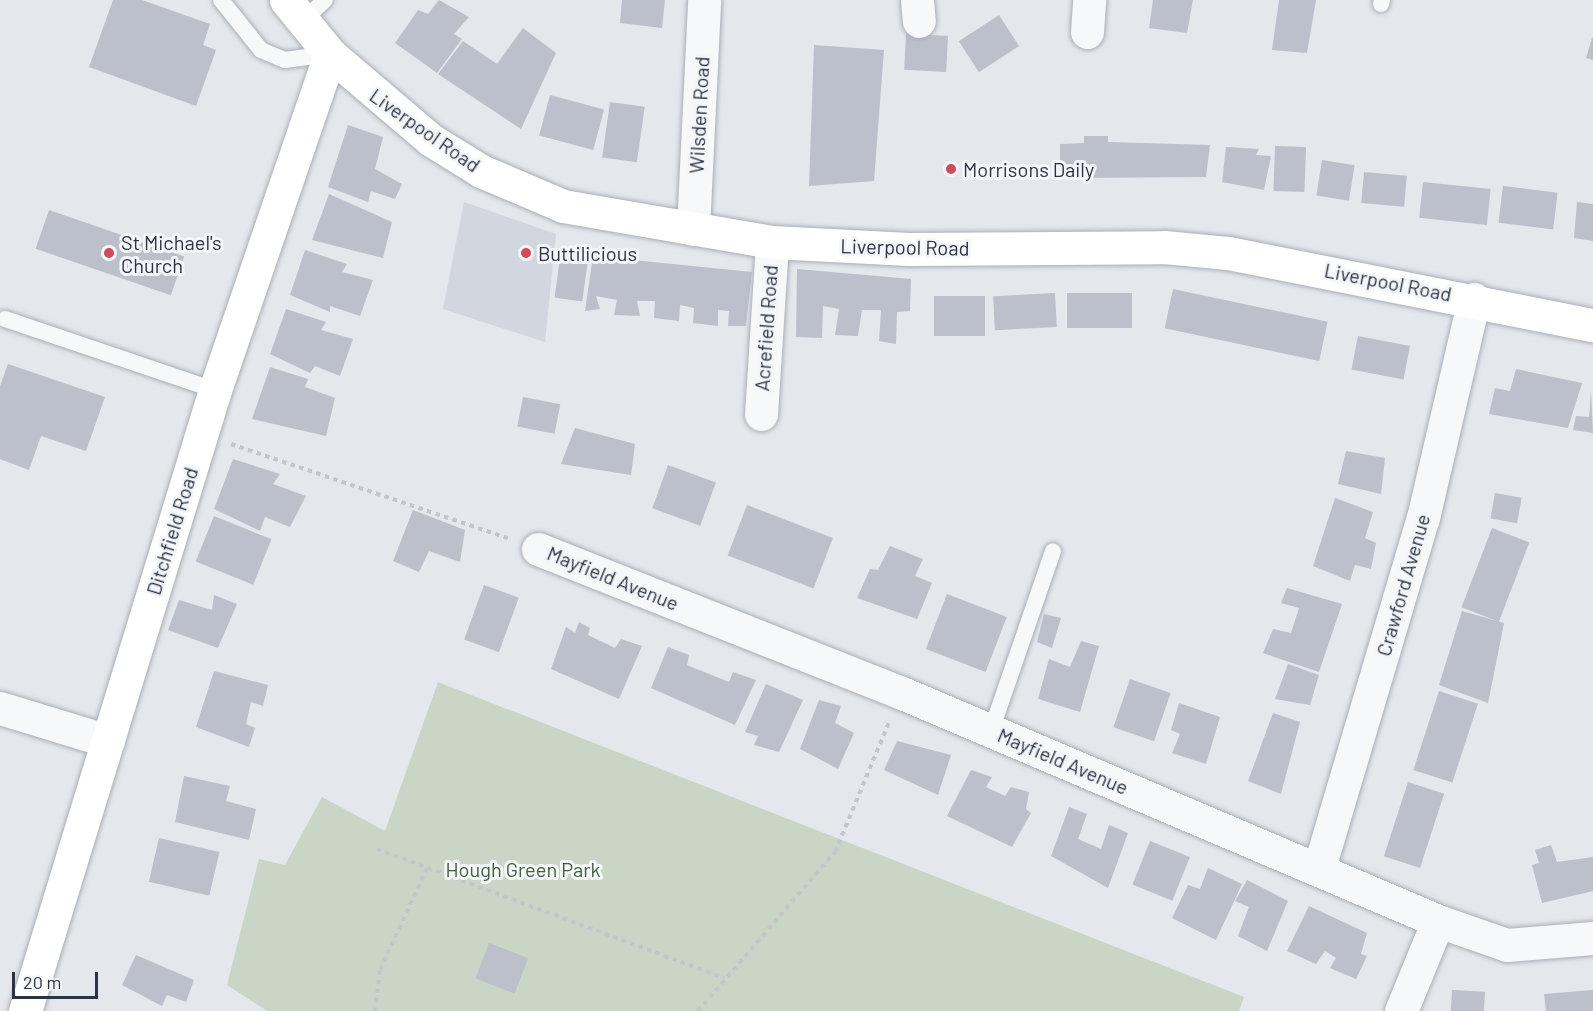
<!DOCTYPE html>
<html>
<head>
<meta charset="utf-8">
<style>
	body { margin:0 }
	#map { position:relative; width:1593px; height:1011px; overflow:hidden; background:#e4e7ec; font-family:Barlow,sans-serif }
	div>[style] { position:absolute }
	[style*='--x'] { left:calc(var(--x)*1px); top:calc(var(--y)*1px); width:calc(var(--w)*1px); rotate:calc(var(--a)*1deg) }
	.built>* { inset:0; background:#d2d6de }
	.green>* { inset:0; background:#c9d6c5 }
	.building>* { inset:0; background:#bbc0ca; transform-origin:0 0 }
	.path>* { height:4px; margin-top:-2px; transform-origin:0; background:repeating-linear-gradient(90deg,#c2c5cb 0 4.5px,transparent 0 9px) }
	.roads { filter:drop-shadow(0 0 2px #a9aeb7) drop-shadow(0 0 2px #a9aeb7) }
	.lane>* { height:16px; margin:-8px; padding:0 8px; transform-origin:8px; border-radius:8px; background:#f7f8fa }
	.street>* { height:33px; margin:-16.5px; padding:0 16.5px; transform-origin:16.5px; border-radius:16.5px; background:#f7f8fa }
	.secondary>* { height:33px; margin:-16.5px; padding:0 16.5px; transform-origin:16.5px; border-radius:16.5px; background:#fff }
	.dots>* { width:16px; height:16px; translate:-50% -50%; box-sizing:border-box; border:3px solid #f4f6f9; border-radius:50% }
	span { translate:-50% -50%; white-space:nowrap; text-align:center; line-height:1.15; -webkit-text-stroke:6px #f4f6f9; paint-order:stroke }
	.street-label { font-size:20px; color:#2b3445 }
	.poi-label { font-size:20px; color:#2b3445 }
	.left { translate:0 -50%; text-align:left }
	.park-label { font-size:20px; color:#3f6138 }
	.scale { position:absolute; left:12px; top:972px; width:86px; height:27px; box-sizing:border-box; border:3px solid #2b3445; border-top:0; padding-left:8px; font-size:18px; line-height:21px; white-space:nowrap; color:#2b3445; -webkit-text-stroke:4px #f4f6f9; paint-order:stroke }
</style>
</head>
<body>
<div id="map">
	<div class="built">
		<div style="clip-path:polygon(464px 202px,556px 234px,545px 342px,443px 309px)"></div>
	</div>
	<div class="green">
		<div style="clip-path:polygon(438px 682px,1244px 997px,1239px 1011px,267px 1011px,227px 985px,259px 859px,285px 865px,322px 797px,385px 831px)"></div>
	</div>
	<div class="building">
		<div style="clip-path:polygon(113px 0,142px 0,210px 24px,203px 45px,216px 50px,196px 106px,89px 67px)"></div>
		<div style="clip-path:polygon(439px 0,469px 17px,454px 34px,462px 39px,437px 73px,395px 43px,418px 10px,428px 14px)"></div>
		<div style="clip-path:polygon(622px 0,665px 0,662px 28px,620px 23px)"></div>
		<div style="clip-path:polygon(1153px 0,1193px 0,1187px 33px,1149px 28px)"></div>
		<div style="clip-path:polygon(1279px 0,1316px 0,1307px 53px,1272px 50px)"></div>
		<div style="left:999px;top:15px;width:37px;height:48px;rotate:57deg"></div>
		<div style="clip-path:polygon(523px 28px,556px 53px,521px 129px,438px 74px,463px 41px,497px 64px)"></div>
		<div style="left:948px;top:36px;width:36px;height:42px;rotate:93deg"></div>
		<div style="clip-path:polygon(1592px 38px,1593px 38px,1593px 60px,1586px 58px)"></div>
		<div style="clip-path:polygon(814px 45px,884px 50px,874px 181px,809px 186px)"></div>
		<div style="left:550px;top:95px;width:56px;height:42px;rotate:15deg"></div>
		<div style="left:610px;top:102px;width:35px;height:56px;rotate:8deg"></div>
		<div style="clip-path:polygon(348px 125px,383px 137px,375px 169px,402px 184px,395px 199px,371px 191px,368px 202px,328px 187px)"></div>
		<div style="clip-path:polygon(1084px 136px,1108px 136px,1108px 142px,1210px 145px,1206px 177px,1060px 178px,1060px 144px,1084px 143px)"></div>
		<div style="left:1275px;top:146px;width:31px;height:45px;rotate:2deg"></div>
		<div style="clip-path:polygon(1226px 147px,1259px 149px,1256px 155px,1271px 156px,1264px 190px,1222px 182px)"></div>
		<div style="left:1322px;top:160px;width:33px;height:36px;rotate:9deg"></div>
		<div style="left:1364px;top:172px;width:43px;height:31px;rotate:5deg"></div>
		<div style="left:1423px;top:182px;width:68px;height:36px;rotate:6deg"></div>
		<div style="left:1503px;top:186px;width:55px;height:37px;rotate:7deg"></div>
		<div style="clip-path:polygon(329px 194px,392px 222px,383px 258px,312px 240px)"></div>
		<div style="clip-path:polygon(1577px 202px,1593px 204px,1593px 241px,1574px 238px)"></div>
		<div style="left:49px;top:210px;width:143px;height:41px;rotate:19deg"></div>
		<div style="clip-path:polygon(305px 250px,347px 264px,342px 272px,373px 280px,360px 316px,330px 306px,330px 312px,290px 295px)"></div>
		<div style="left:561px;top:251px;width:28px;height:47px;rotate:8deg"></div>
		<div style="clip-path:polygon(593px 256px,752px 272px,746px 326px,728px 326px,729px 311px,718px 310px,718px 326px,693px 323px,694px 308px,680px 305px,679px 321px,654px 318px,655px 301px,637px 301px,640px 316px,614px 315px,617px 300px,596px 296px,600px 309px,585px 311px)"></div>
		<div style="clip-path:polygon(797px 269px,911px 279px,910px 311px,897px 312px,896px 344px,879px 341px,881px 310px,862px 310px,858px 336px,835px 335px,839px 309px,823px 306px,822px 338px,796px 337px)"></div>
		<div style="left:1173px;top:289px;width:158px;height:40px;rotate:12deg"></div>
		<div style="left:1055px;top:293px;width:34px;height:62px;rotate:87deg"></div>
		<div style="left:1067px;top:293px;width:65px;height:35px"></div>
		<div style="left:934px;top:296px;width:51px;height:40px"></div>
		<div style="clip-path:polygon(286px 309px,326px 322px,321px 330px,353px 339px,340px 376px,315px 366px,310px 373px,270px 354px)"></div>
		<div style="left:1358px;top:336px;width:53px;height:34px;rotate:11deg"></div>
		<div style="clip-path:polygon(8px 364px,105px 397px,86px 451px,41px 436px,29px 470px,0 459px,0 386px)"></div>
		<div style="clip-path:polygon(270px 367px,308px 379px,305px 387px,335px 398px,326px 436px,252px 419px)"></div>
		<div style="clip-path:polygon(1516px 369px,1582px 383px,1568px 428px,1489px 414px,1495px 388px,1510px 391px)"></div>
		<div style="clip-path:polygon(1591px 392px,1593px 433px,1573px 430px,1576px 416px,1589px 417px)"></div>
		<div style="left:523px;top:397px;width:38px;height:30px;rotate:11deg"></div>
		<div style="clip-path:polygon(575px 428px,635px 444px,631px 475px,561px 464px)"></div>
		<div style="clip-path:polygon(1346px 451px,1385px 458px,1381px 494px,1338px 484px)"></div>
		<div style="clip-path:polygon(233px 459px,280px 474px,273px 484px,306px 496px,290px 527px,265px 517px,260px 531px,214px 509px)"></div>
		<div style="left:668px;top:465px;width:51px;height:46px;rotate:20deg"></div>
		<div style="left:1495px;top:493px;width:27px;height:26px;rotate:10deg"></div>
		<div style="clip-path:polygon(1335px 498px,1373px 512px,1365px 538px,1376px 543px,1371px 569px,1355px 565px,1350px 581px,1313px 566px)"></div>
		<div style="left:747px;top:505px;width:92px;height:54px;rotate:21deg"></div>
		<div style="clip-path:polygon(413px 510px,465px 530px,460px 562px,429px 551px,419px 572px,393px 561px)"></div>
		<div style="left:214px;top:516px;width:62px;height:49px;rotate:22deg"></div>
		<div style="left:1492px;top:528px;width:40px;height:85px;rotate:21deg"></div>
		<div style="clip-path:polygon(890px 546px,923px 559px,915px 576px,932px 583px,917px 619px,857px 598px,870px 569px,878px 570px)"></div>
		<div style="left:484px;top:585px;width:37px;height:58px;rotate:20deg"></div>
		<div style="clip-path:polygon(1287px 588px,1342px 604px,1319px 672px,1263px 653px,1273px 629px,1291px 633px,1299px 608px,1281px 603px)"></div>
		<div style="left:947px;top:594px;width:64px;height:59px;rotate:21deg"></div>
		<div style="clip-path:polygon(214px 595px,237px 604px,218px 648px,168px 630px,179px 600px,212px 610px)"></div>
		<div style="clip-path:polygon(1462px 611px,1504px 623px,1488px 703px,1439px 685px)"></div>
		<div style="clip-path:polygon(1044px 614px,1061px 618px,1052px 648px,1037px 642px)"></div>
		<div style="clip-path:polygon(579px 622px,590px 628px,588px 635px,615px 648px,621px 639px,642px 646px,619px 699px,551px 669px,566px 627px,575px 633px)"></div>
		<div style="clip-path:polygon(1081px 641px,1099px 646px,1080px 712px,1038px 699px,1049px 659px,1070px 667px)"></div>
		<div style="clip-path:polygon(668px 647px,689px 655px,687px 665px,729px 682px,733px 672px,756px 680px,735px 725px,651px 688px)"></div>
		<div style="clip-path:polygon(1288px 664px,1319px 675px,1310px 705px,1275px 699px)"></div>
		<div style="clip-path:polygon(214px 671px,268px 685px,263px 706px,251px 702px,246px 724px,255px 728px,249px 747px,196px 727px)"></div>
		<div style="left:1130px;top:679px;width:43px;height:51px;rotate:19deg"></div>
		<div style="clip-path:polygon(766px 684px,803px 700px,779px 752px,754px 745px,758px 736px,745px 732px)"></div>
		<div style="left:1439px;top:691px;width:41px;height:83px;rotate:18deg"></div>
		<div style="clip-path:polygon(819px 700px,841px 706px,835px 723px,854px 733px,838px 769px,800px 749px)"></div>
		<div style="clip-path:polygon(1179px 703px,1220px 717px,1206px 764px,1172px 753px,1180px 734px,1171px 730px)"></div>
		<div style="clip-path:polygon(1273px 713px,1300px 722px,1281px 794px,1248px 781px)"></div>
		<div style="clip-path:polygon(897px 741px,951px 755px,938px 795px,884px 770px)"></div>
		<div style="clip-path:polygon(971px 770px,992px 777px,986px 787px,1005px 796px,1011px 787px,1029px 792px,1026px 809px,1031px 813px,1012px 847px,947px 816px)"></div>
		<div style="clip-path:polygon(184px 776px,230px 786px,226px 801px,256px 809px,249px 840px,175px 822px)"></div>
		<div style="left:1408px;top:782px;width:38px;height:78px;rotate:18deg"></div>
		<div style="clip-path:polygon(1069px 807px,1087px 814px,1078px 839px,1101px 849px,1109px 825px,1128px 833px,1108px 888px,1051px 856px)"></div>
		<div style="left:159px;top:838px;width:62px;height:45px;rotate:13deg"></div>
		<div style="left:1150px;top:841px;width:43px;height:47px;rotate:22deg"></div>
		<div style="clip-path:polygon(1551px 845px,1557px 862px,1593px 857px,1593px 891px,1542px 903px,1532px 865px,1539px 863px,1535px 850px)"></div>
		<div style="clip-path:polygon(1208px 868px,1242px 884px,1216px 940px,1172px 918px,1188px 885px,1200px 889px)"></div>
		<div style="clip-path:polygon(1247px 880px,1288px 901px,1267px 951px,1238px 936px,1249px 907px,1235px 901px)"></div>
		<div style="clip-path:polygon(1309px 906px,1367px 933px,1361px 954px,1367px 956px,1356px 979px,1330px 968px,1336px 958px,1325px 951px,1316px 964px,1287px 951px)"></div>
		<div style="left:489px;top:943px;width:42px;height:38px;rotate:21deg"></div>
		<div style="clip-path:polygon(136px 955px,194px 980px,186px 1002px,167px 995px,162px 1006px,122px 985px)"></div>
		<div style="left:1452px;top:990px;width:33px;height:21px;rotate:3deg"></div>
		<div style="clip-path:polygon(1593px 990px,1593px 1011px,1546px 1011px,1544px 994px)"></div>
	</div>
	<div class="path">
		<div style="--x:231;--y:444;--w:295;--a:18.8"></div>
		<div style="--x:377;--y:849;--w:370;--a:20.4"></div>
		<div style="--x:375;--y:1011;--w:41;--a:-83"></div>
		<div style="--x:380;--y:970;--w:112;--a:-65.3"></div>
		<div style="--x:698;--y:1011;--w:210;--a:-49.3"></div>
		<div style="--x:835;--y:852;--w:143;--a:-67.4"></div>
	</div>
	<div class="roads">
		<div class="lane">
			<div style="--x:221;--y:0;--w:64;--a:51.3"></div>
			<div style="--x:261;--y:50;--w:26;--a:23"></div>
			<div style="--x:285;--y:60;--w:45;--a:-7.6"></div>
			<div style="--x:1381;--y:4;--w:4;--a:-76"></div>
			<div style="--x:301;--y:23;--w:33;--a:-44"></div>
			<div style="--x:5;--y:319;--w:222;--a:18.7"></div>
			<div style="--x:991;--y:731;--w:190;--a:-71"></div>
		</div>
		<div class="street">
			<div style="--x:917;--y:0;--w:21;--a:85"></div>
			<div style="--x:1087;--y:32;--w:32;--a:-86"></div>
			<div style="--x:693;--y:229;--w:229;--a:-87.2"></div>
			<div style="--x:761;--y:414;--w:172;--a:-86.3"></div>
			<div style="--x:538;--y:549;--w:391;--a:21.6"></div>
			<div style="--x:902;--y:693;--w:582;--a:23.04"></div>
			<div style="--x:1438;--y:921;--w:73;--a:19.2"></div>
			<div style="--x:1507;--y:945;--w:86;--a:-4.7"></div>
			<div style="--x:0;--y:708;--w:113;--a:17"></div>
			<div style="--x:1319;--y:868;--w:365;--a:-73.5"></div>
			<div style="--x:1423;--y:518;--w:225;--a:-76.9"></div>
			<div style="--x:1401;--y:1011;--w:97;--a:-67.7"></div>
		</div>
		<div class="secondary">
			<div style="--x:286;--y:0;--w:70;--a:50.8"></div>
			<div style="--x:330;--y:54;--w:133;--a:40.4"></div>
			<div style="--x:431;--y:140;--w:59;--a:31.8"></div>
			<div style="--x:481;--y:171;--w:89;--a:23.1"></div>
			<div style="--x:563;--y:206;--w:212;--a:9.8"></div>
			<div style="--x:772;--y:242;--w:137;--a:2.9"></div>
			<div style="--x:909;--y:249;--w:255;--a:-0.4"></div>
			<div style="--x:1164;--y:247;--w:64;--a:5.4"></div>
			<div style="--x:1228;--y:253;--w:372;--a:11.2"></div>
			<div style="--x:25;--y:1011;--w:649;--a:-72.99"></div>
			<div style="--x:215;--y:390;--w:355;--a:-71.1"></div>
		</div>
	</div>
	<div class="dots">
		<div style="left:951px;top:169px;background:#d1495b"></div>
		<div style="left:109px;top:253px;background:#d1495b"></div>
		<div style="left:526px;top:253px;background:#d1495b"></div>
	</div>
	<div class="street-label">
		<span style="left:699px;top:115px;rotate:-87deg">Wilsden Road</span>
		<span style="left:425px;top:130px;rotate:35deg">Liverpool Road</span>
		<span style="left:905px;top:247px;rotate:1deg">Liverpool Road</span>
		<span style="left:1388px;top:282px;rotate:11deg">Liverpool Road</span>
		<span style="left:766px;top:328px;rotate:-86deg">Acrefield Road</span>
		<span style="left:172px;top:531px;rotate:-73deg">Ditchfield Road</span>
		<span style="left:613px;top:578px;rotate:22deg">Mayfield Avenue</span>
		<span style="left:1403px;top:585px;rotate:-74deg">Crawford Avenue</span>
		<span style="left:1063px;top:761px;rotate:23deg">Mayfield Avenue</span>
	</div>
	<div class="poi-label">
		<span class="left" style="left:963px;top:169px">Morrisons Daily</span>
		<span class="left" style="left:121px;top:254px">St Michael's<br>Church</span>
		<span class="left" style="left:538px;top:253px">Buttilicious</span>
	</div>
	<div class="park-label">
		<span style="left:523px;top:869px">Hough Green Park</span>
	</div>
	<div class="scale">20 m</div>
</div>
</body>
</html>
